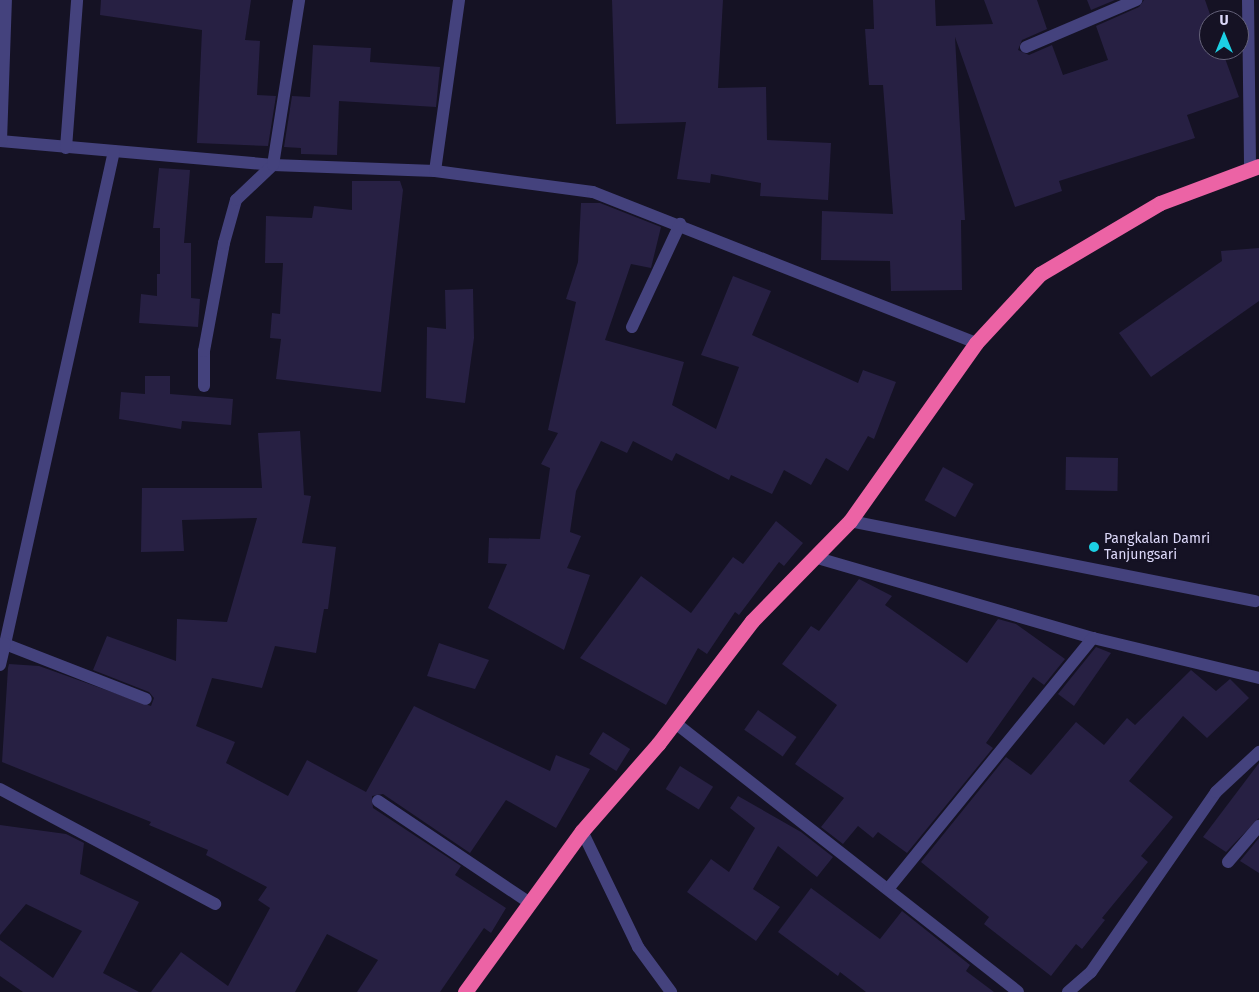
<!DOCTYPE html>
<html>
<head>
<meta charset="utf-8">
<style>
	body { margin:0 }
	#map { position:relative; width:1259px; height:992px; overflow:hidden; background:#151224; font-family:"Fira Sans",sans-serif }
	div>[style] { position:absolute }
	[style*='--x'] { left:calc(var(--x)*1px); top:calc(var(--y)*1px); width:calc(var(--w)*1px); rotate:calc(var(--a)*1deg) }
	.building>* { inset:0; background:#272043; transform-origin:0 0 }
	.lane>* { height:12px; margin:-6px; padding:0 6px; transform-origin:6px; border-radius:6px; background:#44427d }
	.street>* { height:12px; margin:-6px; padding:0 6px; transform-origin:6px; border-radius:6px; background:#44427d }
	.highway>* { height:15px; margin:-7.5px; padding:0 7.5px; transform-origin:7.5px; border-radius:7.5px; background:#ec63a5 }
	.dots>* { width:14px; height:14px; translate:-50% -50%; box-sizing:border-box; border:2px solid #151224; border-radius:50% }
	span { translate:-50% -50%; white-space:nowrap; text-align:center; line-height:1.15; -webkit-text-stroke:4.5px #151224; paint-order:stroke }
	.poi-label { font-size:14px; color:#ddd9fa }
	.left { translate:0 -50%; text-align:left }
	.north { position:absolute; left:1199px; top:10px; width:50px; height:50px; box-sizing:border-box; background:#151224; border:1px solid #65627a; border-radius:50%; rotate:0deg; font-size:14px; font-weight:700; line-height:20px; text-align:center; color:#ddd9fa }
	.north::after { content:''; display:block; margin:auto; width:18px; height:22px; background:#1cd0e4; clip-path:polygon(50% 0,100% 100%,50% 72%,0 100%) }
</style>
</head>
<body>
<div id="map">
	<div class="building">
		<div style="clip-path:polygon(101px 0,251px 0,245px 40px,260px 41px,257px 95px,276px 96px,268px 146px,197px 143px,202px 30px,100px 15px)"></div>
		<div style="clip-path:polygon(612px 0,723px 0,718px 88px,766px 87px,767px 140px,831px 143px,828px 200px,760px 196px,761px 183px,711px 174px,710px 183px,677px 179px,686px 122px,616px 124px)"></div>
		<div style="clip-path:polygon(873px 0,935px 0,936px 26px,993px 24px,984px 0,1037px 0,1047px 29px,1022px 40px,1018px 50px,1029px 55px,1052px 45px,1063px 75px,1108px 60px,1096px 26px,1139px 7px,1144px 0,1205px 0,1212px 20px,1209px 50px,1222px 50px,1239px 97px,1187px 115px,1195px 138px,1059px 181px,1062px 191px,1015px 207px,955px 37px,965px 220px,961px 220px,962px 290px,891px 291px,890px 261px,821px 260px,822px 211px,893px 214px,883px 85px,869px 85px,865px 29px,874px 29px)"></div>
		<div style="clip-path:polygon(1087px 0,1115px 0,1091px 10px)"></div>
		<div style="clip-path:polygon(313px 45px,371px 48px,370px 62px,440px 67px,436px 107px,339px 101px,337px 155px,301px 154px,301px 148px,284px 147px,292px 96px,310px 97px)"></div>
		<div style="clip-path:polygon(159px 168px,190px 170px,184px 243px,191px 243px,191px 298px,200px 299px,198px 327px,139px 323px,141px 294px,157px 296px,157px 274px,160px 274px,160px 228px,153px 228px)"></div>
		<div style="clip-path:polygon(352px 181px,400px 181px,403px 190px,381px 392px,276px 379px,281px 339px,270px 338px,272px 313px,280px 314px,283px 263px,265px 263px,266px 216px,312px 218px,314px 206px,352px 210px)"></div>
		<div style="clip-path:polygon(581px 203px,600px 203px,661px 227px,651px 268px,631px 264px,605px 340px,684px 362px,672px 405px,716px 429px,739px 367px,701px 355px,733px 276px,771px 291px,752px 335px,858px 383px,863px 370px,896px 382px,874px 439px,868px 436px,848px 471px,826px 458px,811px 485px,784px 470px,772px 494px,731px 475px,729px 480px,676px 453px,672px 461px,633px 441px,627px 453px,601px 441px,576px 491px,570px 532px,581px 536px,567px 568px,590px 575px,564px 650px,488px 608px,507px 564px,488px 563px,489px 538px,540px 539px,550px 468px,541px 464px,558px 433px,548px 430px,576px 302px,566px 299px,578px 262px)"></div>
		<div style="clip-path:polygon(1259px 248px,1259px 301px,1151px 377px,1119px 333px,1222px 261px,1221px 251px)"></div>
		<div style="clip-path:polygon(473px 289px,474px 338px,465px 403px,426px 398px,427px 327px,446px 329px,445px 290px)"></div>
		<div style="clip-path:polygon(145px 376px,170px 376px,170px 394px,233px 399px,231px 425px,182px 421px,181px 429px,119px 419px,121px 392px,145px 394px)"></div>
		<div style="clip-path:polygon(300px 431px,304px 495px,311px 496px,302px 543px,336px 547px,328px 609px,324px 609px,316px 653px,275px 646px,262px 688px,212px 678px,196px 726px,235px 742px,226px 763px,288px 796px,307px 760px,366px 792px,414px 706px,550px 771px,556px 755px,590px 769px,556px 828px,506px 800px,470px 853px,383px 794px,372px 796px,373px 808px,461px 866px,455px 875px,506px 908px,491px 933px,484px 928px,440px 992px,357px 992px,378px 960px,327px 934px,295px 992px,151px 992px,181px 952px,228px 986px,270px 908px,258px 900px,267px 887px,206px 855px,208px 850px,149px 825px,151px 822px,2px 762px,8px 668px,9px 664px,39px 666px,151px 706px,154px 698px,149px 692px,93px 670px,107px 636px,176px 661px,177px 619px,227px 622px,257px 518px,182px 520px,184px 551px,141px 552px,142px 488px,262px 488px,258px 433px)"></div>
		<div style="left:1066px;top:457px;width:52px;height:33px;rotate:1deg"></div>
		<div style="left:943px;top:467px;width:35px;height:38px;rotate:29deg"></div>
		<div style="clip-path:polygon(776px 521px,803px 543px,784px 566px,779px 562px,739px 615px,735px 612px,707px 654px,698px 648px,666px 705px,580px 658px,641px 576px,691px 613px,733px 557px,743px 564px)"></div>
		<div style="clip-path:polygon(859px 579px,892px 596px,885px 605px,967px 663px,998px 619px,1016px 624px,1065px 659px,1044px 685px,1033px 677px,986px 743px,993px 748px,907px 853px,878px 832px,873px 838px,858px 826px,843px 844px,821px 827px,844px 798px,795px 764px,837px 705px,782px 664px,811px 626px,819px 631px)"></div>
		<div style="clip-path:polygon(439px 643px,489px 660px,475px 689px,427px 676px)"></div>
		<div style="clip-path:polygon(1096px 647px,1111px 653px,1074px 706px,1058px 694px)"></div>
		<div style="clip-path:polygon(1191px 670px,1216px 691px,1230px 679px,1249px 698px,1207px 738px,1183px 716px,1129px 781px,1173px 817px,1141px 856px,1148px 862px,1102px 918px,1105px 920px,1082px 949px,1076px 944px,1051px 976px,984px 924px,989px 917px,921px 862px,1006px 757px,1031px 775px,1076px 722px,1104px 745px,1127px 718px,1135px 725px)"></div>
		<div style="left:758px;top:710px;width:47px;height:24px;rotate:35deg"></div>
		<div style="left:603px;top:732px;width:32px;height:26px;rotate:32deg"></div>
		<div style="clip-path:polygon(1259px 763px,1259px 818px,1226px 852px,1203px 837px)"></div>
		<div style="left:680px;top:766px;width:39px;height:27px;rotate:32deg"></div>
		<div style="clip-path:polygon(738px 796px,801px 832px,833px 857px,817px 877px,778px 846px,753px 889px,780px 907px,756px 941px,687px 892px,711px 859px,729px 872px,755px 828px,730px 808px)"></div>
		<div style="clip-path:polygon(0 825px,66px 834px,84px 843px,80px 874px,139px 902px,103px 973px,139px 992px,23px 992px,0 976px,0 940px,53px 978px,82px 931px,26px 904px,0 935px)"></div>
		<div style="clip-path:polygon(1259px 838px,1259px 873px,1240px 861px)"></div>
		<div style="clip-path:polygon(811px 888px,880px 939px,902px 911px,970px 965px,966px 971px,994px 992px,866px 992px,840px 972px,838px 976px,778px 932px)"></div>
	</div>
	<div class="lane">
		<div style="--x:850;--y:521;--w:413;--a:11.2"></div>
		<div style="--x:582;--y:831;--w:129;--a:64.2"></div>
		<div style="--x:638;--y:947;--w:56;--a:53.7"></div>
	</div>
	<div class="street">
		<div style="--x:1248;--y:0;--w:169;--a:89.3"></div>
		<div style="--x:1026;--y:47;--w:120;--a:-23.1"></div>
		<div style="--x:0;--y:141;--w:274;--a:5"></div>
		<div style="--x:273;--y:165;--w:162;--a:2.1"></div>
		<div style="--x:435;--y:171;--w:159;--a:7.6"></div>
		<div style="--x:593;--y:192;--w:412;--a:21.5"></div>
		<div style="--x:1;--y:141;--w:141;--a:-88"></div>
		<div style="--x:66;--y:148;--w:148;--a:-85.7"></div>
		<div style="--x:114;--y:151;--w:505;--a:102.47"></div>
		<div style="--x:5;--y:644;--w:151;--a:21.3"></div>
		<div style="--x:435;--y:171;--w:173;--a:-82"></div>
		<div style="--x:632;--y:327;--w:114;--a:-65"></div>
		<div style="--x:204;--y:386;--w:35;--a:-90"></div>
		<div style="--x:204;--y:351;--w:110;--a:-79.5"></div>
		<div style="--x:224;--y:243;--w:45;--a:-74.4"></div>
		<div style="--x:236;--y:200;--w:51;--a:-43.4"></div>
		<div style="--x:273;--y:165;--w:167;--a:-81"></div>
		<div style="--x:814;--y:557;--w:291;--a:16.2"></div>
		<div style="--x:1093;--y:638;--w:171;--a:13.5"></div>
		<div style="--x:0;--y:665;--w:22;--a:-77"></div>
		<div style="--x:674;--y:722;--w:437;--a:38.1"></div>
		<div style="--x:0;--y:789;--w:244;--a:28.1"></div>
		<div style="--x:378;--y:801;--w:183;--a:33.9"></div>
		<div style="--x:1228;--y:862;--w:48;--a:-49.3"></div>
		<div style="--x:888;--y:889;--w:324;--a:-50.8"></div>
		<div style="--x:1068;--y:992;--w:30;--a:-41"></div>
		<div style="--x:1091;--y:972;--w:219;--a:-55.2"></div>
		<div style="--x:1216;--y:792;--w:59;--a:-42.9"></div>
	</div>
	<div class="highway">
		<div style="--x:465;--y:992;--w:199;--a:-54"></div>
		<div style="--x:582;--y:831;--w:116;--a:-48.9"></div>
		<div style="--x:658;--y:744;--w:155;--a:-52.6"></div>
		<div style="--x:752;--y:621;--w:140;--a:-45.6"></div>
		<div style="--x:850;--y:521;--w:218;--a:-54.7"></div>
		<div style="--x:976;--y:343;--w:94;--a:-47.2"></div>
		<div style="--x:1040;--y:274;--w:139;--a:-30.6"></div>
		<div style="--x:1160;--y:203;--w:106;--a:-20.5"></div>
	</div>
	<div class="dots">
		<div style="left:1094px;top:547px;background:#1cd0e4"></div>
	</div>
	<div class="poi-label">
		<span class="left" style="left:1104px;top:547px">Pangkalan Damri<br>Tanjungsari</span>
	</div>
	<div class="north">U</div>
</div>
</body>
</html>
